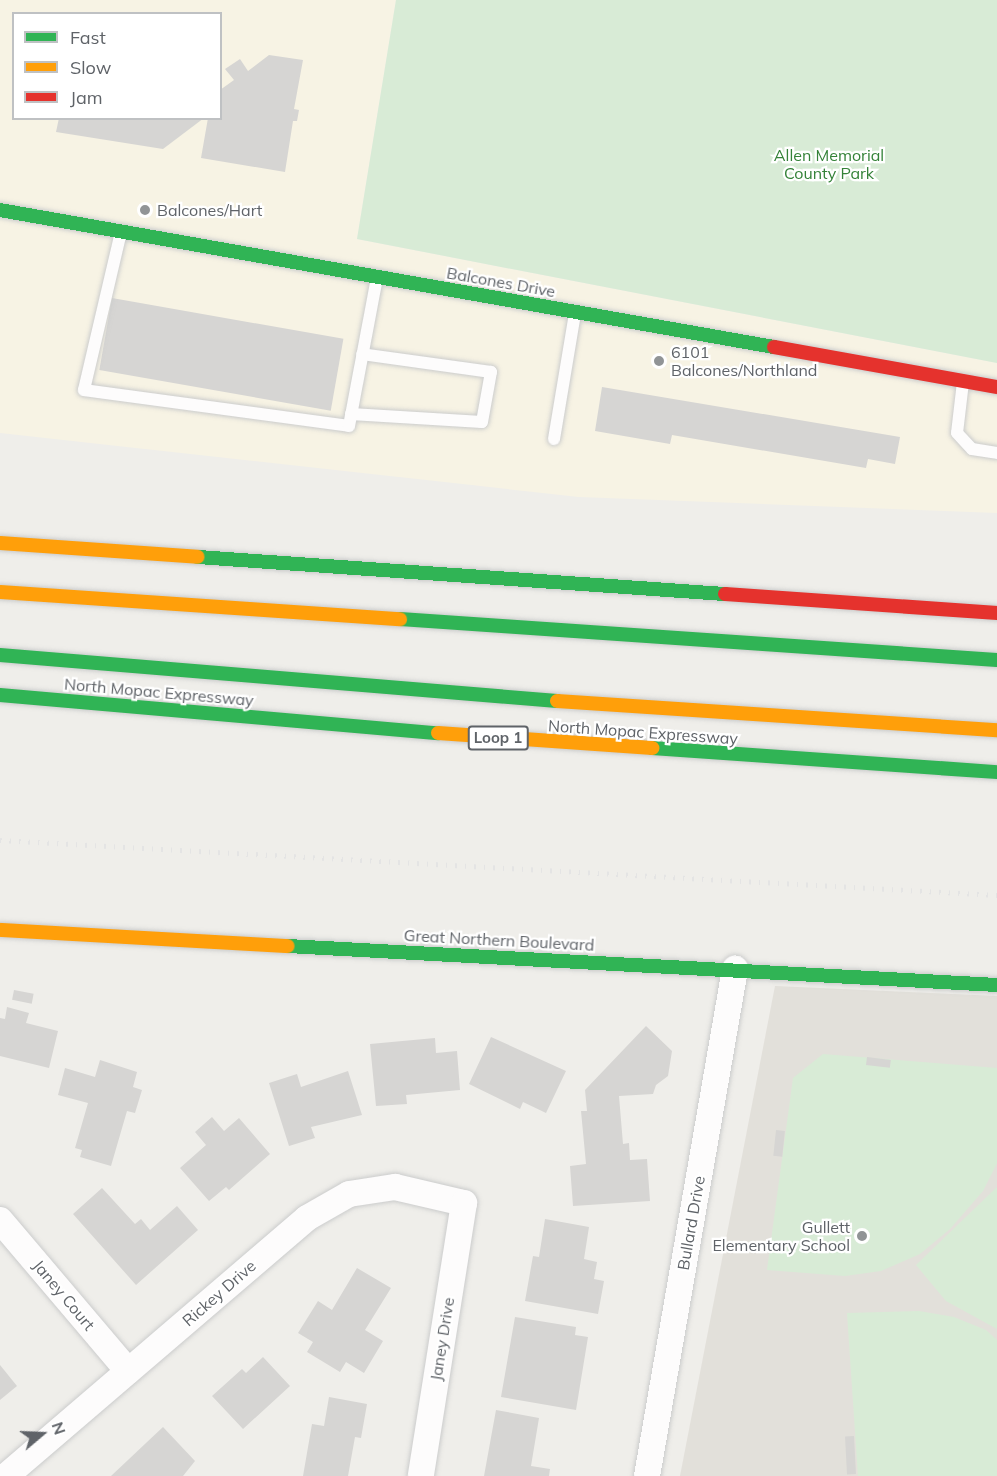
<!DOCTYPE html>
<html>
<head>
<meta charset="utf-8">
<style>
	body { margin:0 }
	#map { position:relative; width:997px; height:1476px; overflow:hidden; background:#efeeea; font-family:Mulish,sans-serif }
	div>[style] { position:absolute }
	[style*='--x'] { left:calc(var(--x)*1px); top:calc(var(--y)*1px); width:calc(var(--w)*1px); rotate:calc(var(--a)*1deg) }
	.commercial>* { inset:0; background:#f7f3e4 }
	.education>* { inset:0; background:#e2e0da }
	.green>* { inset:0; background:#d8ebd6 }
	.building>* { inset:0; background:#d6d5d3; transform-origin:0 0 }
	.roads { filter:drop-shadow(0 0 2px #cbcccc) drop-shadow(0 0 2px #cbcccc) }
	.lane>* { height:12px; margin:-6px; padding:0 6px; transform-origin:6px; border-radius:6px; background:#fdfcfc }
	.street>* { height:26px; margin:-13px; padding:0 13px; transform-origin:13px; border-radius:13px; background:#fdfcfc }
	.fast>* { height:14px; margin:-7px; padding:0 7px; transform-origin:7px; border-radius:7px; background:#30b455 }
	.slow>* { height:14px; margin:-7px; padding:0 7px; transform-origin:7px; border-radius:7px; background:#ff9f0a }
	.jam>* { height:14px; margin:-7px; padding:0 7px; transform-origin:7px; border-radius:7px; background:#e5322d }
	.rail>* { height:4.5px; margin-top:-2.25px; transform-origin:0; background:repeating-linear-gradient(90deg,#e4e4e4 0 1.5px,transparent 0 9.5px) }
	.dots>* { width:16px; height:16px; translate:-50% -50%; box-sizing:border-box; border:3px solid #fff; border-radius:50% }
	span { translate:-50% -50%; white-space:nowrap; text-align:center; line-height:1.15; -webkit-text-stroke:4.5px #fff; paint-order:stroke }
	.shield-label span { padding:2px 4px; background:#fff; border:2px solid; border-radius:4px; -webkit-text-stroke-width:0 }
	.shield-label { font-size:15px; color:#5f6368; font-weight:700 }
	.park-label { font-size:16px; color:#348238 }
	.poi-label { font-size:16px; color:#5f6368 }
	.left { translate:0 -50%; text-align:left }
	.right { translate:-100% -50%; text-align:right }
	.street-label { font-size:16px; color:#5f6368 }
	.legend { position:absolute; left:12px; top:12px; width:210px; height:108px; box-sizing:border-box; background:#fff; border:2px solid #bfc1c3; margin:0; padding:8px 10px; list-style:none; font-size:18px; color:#5f6368 }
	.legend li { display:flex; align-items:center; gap:12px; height:30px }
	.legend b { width:30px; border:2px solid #bfc1c3 }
	.north { position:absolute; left:12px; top:1404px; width:60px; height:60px; -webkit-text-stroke:4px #fff; paint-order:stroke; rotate:71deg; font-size:16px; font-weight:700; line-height:24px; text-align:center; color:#5f6368 }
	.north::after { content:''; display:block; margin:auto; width:21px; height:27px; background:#5f6368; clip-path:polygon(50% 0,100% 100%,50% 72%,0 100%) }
</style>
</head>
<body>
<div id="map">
	<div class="commercial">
		<div style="clip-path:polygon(evenodd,0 0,396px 0,357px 239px,997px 363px,997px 513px,579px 497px,0 433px,0 0,14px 14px,220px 14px,220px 118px,14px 118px,14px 14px)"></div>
	</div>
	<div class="education">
		<div style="clip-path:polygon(775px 986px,997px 996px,997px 1476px,680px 1476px)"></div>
	</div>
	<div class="green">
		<div style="clip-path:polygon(396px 0,997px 0,997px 363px,357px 239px)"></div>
		<div style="clip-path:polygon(823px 1054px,997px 1068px,997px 1163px,983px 1191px,950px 1229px,920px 1254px,881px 1271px,845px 1276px,767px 1270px,793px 1078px)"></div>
		<div style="clip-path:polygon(997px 1187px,997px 1329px,946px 1301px,916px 1265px)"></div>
		<div style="clip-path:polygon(919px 1311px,954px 1317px,986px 1330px,997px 1340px,997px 1476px,858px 1476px,847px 1313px)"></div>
	</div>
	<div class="building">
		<div style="clip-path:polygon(269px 55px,303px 60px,294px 109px,299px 110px,297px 121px,293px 121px,285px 172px,201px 158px,208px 118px,220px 118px,220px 90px,234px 80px,225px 69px,240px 59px,248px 71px)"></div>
		<div style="clip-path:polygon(59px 118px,204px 118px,163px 149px,56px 132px)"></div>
		<div style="left:112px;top:298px;width:235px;height:73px;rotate:10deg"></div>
		<div style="clip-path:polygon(602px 387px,900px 437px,895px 464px,868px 459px,866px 468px,672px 435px,670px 444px,595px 431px)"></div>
		<div style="left:14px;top:990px;width:20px;height:10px;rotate:11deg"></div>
		<div style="clip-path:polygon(7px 1007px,29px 1013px,26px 1023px,58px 1031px,49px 1068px,0 1056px,0 1018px,5px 1019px)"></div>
		<div style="clip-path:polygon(646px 1026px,672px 1051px,668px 1076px,656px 1085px,653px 1094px,619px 1096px,623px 1144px,629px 1143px,630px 1160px,647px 1159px,650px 1201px,573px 1206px,570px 1166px,586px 1164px,581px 1111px,587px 1111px,585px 1090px)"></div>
		<div style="clip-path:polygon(491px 1037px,566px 1071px,546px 1113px,523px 1102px,520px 1109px,469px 1084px)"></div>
		<div style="clip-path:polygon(435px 1038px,436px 1053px,457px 1051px,460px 1090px,406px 1095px,407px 1104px,376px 1106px,370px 1044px)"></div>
		<div style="left:867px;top:1057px;width:24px;height:8px;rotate:7deg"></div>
		<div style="clip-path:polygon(100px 1060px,137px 1072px,133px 1087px,142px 1090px,135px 1113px,127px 1111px,111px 1166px,80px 1157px,82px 1150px,75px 1148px,88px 1103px,58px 1095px,65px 1068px,95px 1077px)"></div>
		<div style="clip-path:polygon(348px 1071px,362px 1115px,311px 1127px,315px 1138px,289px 1146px,269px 1083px,297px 1074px,301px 1087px)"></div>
		<div style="clip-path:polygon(212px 1117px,224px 1131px,239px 1118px,270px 1154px,229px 1190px,226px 1187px,209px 1201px,180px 1168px,206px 1145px,195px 1132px)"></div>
		<div style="left:776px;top:1130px;width:9px;height:26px;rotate:6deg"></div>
		<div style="clip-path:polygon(102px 1188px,135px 1224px,141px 1219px,150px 1230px,177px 1206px,198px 1230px,136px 1285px,73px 1214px)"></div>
		<div style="clip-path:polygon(545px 1219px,589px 1227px,584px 1259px,597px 1262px,594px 1279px,604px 1281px,598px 1314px,525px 1301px,533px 1256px,539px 1257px)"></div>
		<div style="clip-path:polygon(357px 1268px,391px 1288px,365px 1330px,383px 1341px,364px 1373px,346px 1362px,340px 1372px,307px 1352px,313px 1342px,298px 1333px,318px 1301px,332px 1310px)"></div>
		<div style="clip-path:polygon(515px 1317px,576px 1327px,575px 1335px,588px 1337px,576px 1410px,501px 1397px)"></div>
		<div style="clip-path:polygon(263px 1357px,290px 1386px,243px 1429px,212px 1396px,242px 1369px,246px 1373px)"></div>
		<div style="clip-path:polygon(0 1365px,17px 1386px,0 1400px)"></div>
		<div style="clip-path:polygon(329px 1397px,367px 1404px,361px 1438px,355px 1437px,348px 1476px,303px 1476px,312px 1424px,324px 1426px)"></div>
		<div style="clip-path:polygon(496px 1410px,539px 1418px,531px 1466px,550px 1469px,549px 1476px,484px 1476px)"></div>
		<div style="clip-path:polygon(163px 1427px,195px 1461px,183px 1476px,111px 1476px)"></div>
		<div style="left:854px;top:1436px;width:38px;height:9px;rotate:87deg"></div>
	</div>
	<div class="roads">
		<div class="lane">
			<div style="--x:121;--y:232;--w:162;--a:103.2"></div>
			<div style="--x:84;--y:390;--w:267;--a:7.7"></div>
			<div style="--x:349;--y:426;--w:151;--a:-79.3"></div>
			<div style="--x:963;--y:382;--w:51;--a:96.7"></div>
			<div style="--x:957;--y:433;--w:22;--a:47"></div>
			<div style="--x:972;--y:449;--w:25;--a:9"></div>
			<div style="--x:351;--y:414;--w:131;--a:3.5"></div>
			<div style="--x:482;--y:422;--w:51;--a:-79.8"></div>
			<div style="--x:491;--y:372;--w:130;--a:-172.1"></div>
			<div style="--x:554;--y:439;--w:128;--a:-80.5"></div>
		</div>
		<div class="street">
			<div style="--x:0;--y:1220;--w:198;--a:49.7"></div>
			<div style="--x:6;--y:1476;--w:396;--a:-40.6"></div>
			<div style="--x:307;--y:1218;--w:48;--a:-29.7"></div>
			<div style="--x:349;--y:1194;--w:47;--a:-8.7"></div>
			<div style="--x:395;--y:1187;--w:71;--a:13.1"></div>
			<div style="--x:464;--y:1203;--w:276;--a:99"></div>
			<div style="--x:647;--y:1476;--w:515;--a:-80.15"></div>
		</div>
		<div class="fast">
			<div style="--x:0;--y:210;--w:786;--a:10.04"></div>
			<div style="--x:198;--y:557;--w:528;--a:4.02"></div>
			<div style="--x:400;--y:619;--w:598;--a:3.93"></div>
			<div style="--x:0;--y:655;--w:559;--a:4.72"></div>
			<div style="--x:0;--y:695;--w:440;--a:5"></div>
			<div style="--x:652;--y:748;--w:346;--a:4"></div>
			<div style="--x:288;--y:946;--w:710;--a:3.15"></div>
		</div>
		<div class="slow">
			<div style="--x:0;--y:543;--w:198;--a:4"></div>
			<div style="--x:0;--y:592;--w:401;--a:3.9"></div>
			<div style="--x:557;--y:701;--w:441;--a:3.8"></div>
			<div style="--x:438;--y:733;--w:215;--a:4"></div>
			<div style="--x:0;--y:930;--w:288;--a:3.2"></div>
		</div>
		<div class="jam">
			<div style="--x:774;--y:347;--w:227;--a:10.2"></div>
			<div style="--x:725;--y:594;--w:273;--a:4"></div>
		</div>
	</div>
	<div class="rail">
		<div style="--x:0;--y:840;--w:999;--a:3.16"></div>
	</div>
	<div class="dots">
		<div style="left:145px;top:210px;background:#919496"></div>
		<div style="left:659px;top:361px;background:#919496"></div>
		<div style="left:862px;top:1236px;background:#919496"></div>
	</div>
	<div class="shield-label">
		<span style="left:498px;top:738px">Loop 1</span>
	</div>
	<div class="park-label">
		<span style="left:829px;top:164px">Allen Memorial<br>County Park</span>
	</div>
	<div class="poi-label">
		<span class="left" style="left:157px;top:210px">Balcones/Hart</span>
		<span class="left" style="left:671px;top:361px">6101<br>Balcones/Northland</span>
		<span class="right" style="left:850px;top:1236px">Gullett<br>Elementary School</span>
	</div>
	<div class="street-label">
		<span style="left:501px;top:282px;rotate:10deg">Balcones Drive</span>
		<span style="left:159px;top:692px;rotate:5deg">North Mopac Expressway</span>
		<span style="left:643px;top:732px;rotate:4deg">North Mopac Expressway</span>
		<span style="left:499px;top:940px;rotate:3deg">Great Northern Boulevard</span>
		<span style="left:691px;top:1223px;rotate:-80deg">Bullard Drive</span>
		<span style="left:219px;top:1293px;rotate:-41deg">Rickey Drive</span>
		<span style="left:64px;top:1295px;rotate:50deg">Janey Court</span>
		<span style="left:442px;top:1339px;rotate:-81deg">Janey Drive</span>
	</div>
	<ul class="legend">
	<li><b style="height:8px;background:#30b455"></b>Fast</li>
	<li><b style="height:8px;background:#ff9f0a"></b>Slow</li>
	<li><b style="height:8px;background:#e5322d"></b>Jam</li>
	</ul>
	<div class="north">N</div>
</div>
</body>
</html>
